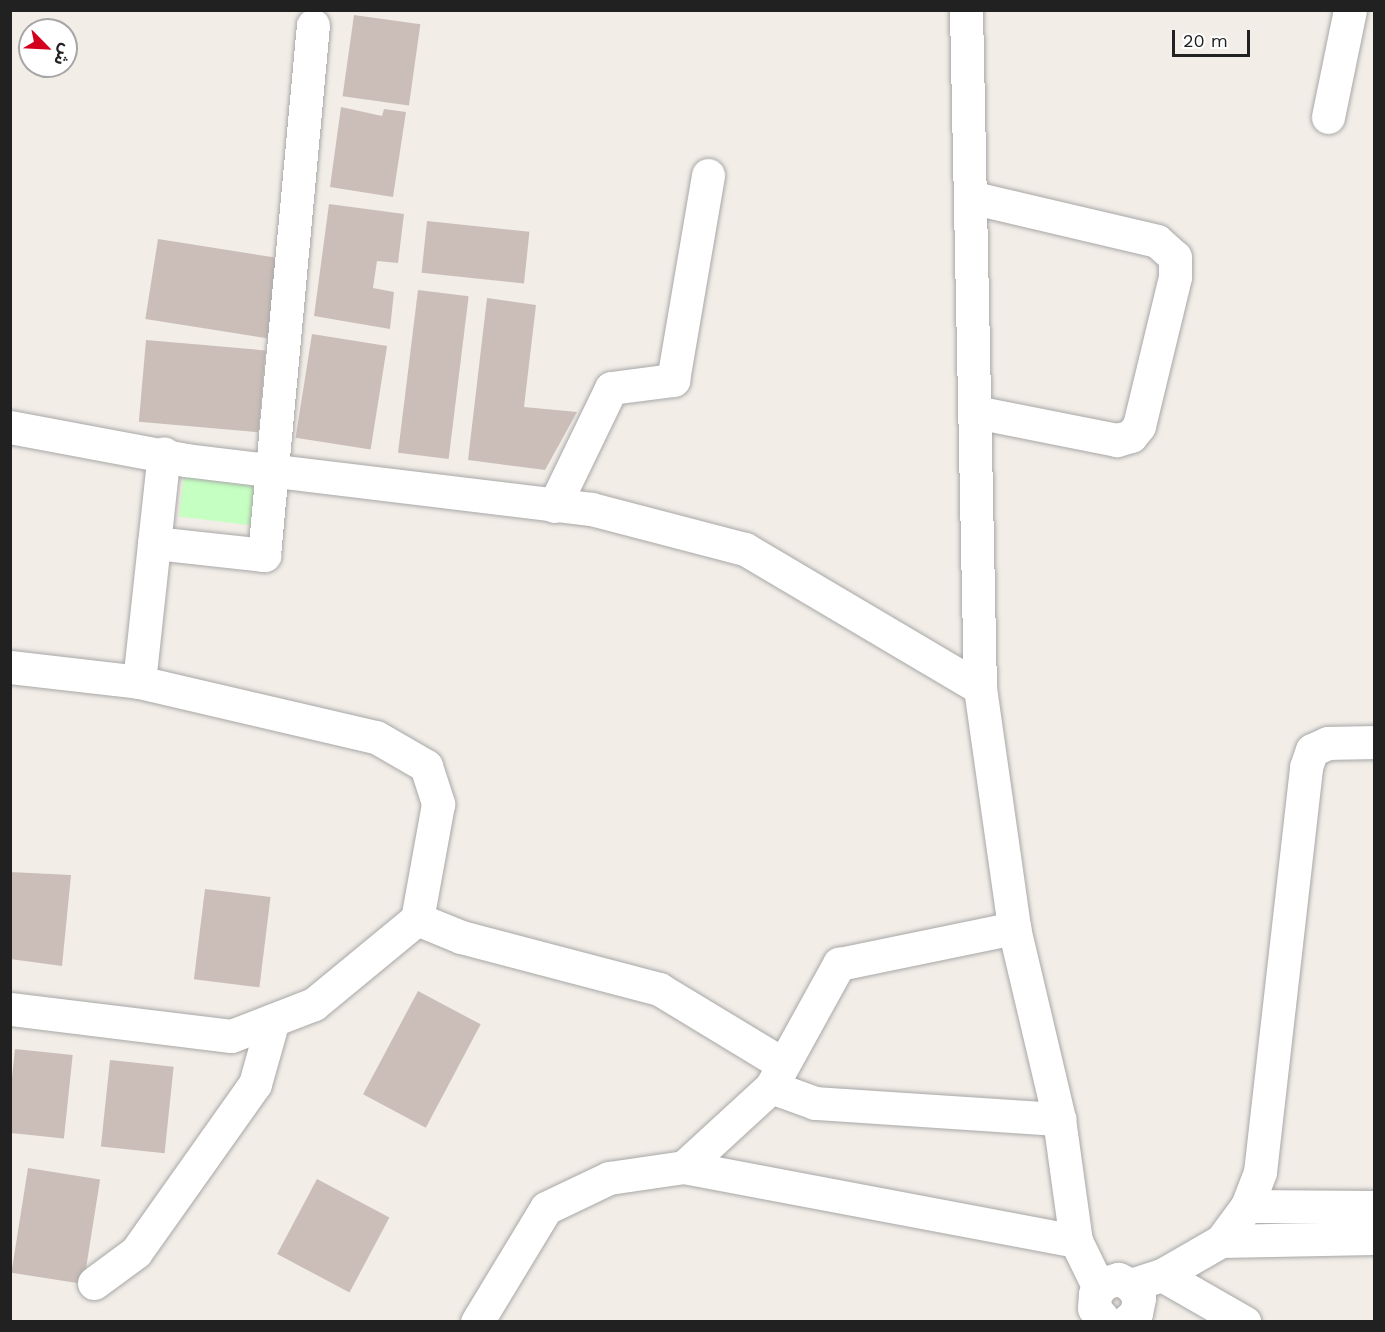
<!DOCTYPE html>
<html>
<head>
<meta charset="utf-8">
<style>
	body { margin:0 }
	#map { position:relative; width:1385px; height:1332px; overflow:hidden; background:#f2ede7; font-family:"Work Sans","Noto Sans Arabic",sans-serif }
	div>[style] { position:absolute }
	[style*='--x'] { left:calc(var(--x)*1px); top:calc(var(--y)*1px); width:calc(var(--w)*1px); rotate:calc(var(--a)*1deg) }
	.park>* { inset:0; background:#c5ffc1; transform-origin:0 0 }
	.building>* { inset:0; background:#cbbeb9; transform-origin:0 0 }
	.roads { filter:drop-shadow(0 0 2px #a8a8a8) drop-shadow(0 0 2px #a8a8a8) }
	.minor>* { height:33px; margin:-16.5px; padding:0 16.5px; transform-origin:16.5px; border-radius:16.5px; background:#fff }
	span { translate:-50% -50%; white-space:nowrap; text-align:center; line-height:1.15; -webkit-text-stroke:4.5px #fff; paint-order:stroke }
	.frame { position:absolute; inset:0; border:12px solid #212121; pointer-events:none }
	.north { position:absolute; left:18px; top:18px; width:60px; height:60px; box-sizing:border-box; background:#fff; border:2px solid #a6a6a6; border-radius:50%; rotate:114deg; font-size:16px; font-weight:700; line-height:24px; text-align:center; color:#212121 }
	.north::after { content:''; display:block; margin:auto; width:21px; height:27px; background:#d2001c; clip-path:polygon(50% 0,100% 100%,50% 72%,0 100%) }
	.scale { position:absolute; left:1172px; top:30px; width:78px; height:27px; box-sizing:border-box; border:3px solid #212121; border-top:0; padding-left:8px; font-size:18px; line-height:21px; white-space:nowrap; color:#212121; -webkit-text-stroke:4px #fff; paint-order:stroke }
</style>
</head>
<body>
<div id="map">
	<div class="park">
		<div style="left:186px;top:460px;width:78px;height:57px;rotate:7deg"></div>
	</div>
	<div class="building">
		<div style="left:354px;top:15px;width:67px;height:82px;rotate:8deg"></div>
		<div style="clip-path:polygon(341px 107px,382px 116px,384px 109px,406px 112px,393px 197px,330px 187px)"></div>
		<div style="clip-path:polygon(329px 204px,404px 214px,398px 263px,377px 261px,373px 288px,394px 292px,390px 329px,314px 316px)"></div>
		<div style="left:427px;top:221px;width:103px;height:52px;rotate:6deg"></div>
		<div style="left:158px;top:239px;width:125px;height:81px;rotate:9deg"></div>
		<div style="left:418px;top:290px;width:51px;height:164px;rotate:7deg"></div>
		<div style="clip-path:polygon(487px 298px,536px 305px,524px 407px,577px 412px,545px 470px,468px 460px)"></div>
		<div style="left:312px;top:334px;width:76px;height:105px;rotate:9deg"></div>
		<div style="left:146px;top:340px;width:120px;height:82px;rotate:5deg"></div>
		<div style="clip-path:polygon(10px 872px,71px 875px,62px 966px,10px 959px)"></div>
		<div style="left:205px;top:889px;width:66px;height:91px;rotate:7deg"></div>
		<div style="left:418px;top:991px;width:71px;height:117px;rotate:28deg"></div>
		<div style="left:15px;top:1049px;width:58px;height:84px;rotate:6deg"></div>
		<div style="left:110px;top:1060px;width:64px;height:87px;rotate:6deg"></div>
		<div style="left:28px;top:1168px;width:73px;height:106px;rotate:9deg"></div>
		<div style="left:317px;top:1179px;width:82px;height:85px;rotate:28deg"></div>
	</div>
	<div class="roads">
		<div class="minor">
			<div style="--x:966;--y:10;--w:678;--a:88.82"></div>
			<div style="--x:980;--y:688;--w:242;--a:81.9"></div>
			<div style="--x:1014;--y:928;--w:196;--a:76.7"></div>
			<div style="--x:1059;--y:1119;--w:123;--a:82.1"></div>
			<div style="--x:1076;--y:1241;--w:52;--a:63.9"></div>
			<div style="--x:1328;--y:117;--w:109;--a:-78.4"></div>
			<div style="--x:970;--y:197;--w:192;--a:13.2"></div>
			<div style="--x:1157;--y:241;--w:24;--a:42"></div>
			<div style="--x:1175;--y:257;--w:20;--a:90"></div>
			<div style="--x:1175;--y:277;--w:153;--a:103.6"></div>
			<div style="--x:1139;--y:426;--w:13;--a:129"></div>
			<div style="--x:1131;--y:436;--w:15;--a:164"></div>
			<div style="--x:1117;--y:440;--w:145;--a:-168.8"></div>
			<div style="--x:10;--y:427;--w:179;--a:10.6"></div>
			<div style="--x:186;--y:460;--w:408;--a:6.9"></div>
			<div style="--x:591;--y:509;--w:159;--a:14.6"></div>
			<div style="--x:745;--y:549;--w:273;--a:30.6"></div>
			<div style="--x:554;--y:506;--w:131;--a:-64.2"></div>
			<div style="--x:611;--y:388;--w:63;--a:-7.4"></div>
			<div style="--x:673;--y:380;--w:208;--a:-80.3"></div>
			<div style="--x:154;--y:543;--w:111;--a:6.2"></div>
			<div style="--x:264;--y:555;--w:532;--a:-84.72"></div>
			<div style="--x:10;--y:667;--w:130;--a:6.6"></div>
			<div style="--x:139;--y:682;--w:243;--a:13.1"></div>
			<div style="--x:376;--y:737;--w:58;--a:30.1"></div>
			<div style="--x:426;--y:766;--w:40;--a:72"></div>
			<div style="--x:438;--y:804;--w:117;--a:100.3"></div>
			<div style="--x:417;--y:919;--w:134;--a:140.5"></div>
			<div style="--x:314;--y:1004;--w:89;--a:158.9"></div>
			<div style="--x:231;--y:1036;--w:223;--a:-173"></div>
			<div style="--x:139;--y:682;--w:230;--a:-83.8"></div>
			<div style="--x:417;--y:919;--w:48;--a:22.2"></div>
			<div style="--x:461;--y:937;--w:205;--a:14.7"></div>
			<div style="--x:659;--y:989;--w:145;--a:31.2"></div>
			<div style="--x:771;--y:1087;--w:47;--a:20"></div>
			<div style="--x:815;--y:1103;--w:245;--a:3.8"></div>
			<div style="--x:684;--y:1167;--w:118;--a:-42.6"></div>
			<div style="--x:771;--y:1087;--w:141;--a:-61.1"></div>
			<div style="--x:839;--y:964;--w:179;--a:-11.6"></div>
			<div style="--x:1247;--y:1206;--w:127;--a:0.5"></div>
			<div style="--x:1221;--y:1241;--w:153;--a:-1.1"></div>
			<div style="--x:1162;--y:1275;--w:95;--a:29.8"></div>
			<div style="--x:94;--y:1283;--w:52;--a:-36.4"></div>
			<div style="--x:136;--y:1252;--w:206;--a:-54.7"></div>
			<div style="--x:255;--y:1084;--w:66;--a:-74.3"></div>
			<div style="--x:1131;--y:1285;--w:33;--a:-18"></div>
			<div style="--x:1162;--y:1275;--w:68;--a:-30"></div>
			<div style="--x:1221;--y:1241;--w:44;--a:-53.4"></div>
			<div style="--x:1247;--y:1206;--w:36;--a:-69"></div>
			<div style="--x:1260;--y:1172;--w:408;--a:-83.5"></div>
			<div style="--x:1306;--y:767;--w:18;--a:-71"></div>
			<div style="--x:1312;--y:750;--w:17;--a:-24"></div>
			<div style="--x:1328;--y:743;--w:46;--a:-1.2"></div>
			<div style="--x:477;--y:1322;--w:133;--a:-58.8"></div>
			<div style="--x:546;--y:1208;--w:70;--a:-25.5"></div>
			<div style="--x:609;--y:1178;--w:76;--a:-8.3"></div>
			<div style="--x:684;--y:1167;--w:399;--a:10.7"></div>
			<div style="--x:1106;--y:1322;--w:18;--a:-131"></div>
			<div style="--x:1094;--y:1308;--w:14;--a:-86"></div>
			<div style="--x:1095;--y:1294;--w:14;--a:-51"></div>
			<div style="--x:1104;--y:1283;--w:15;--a:-16"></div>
			<div style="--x:1118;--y:1279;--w:14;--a:25"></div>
			<div style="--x:1131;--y:1285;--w:15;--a:58"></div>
			<div style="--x:1139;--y:1298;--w:15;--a:101"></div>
			<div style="--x:1136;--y:1313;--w:13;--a:138"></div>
		</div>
	</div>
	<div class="frame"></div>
	<div class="north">ش</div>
	<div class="scale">20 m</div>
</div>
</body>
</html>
